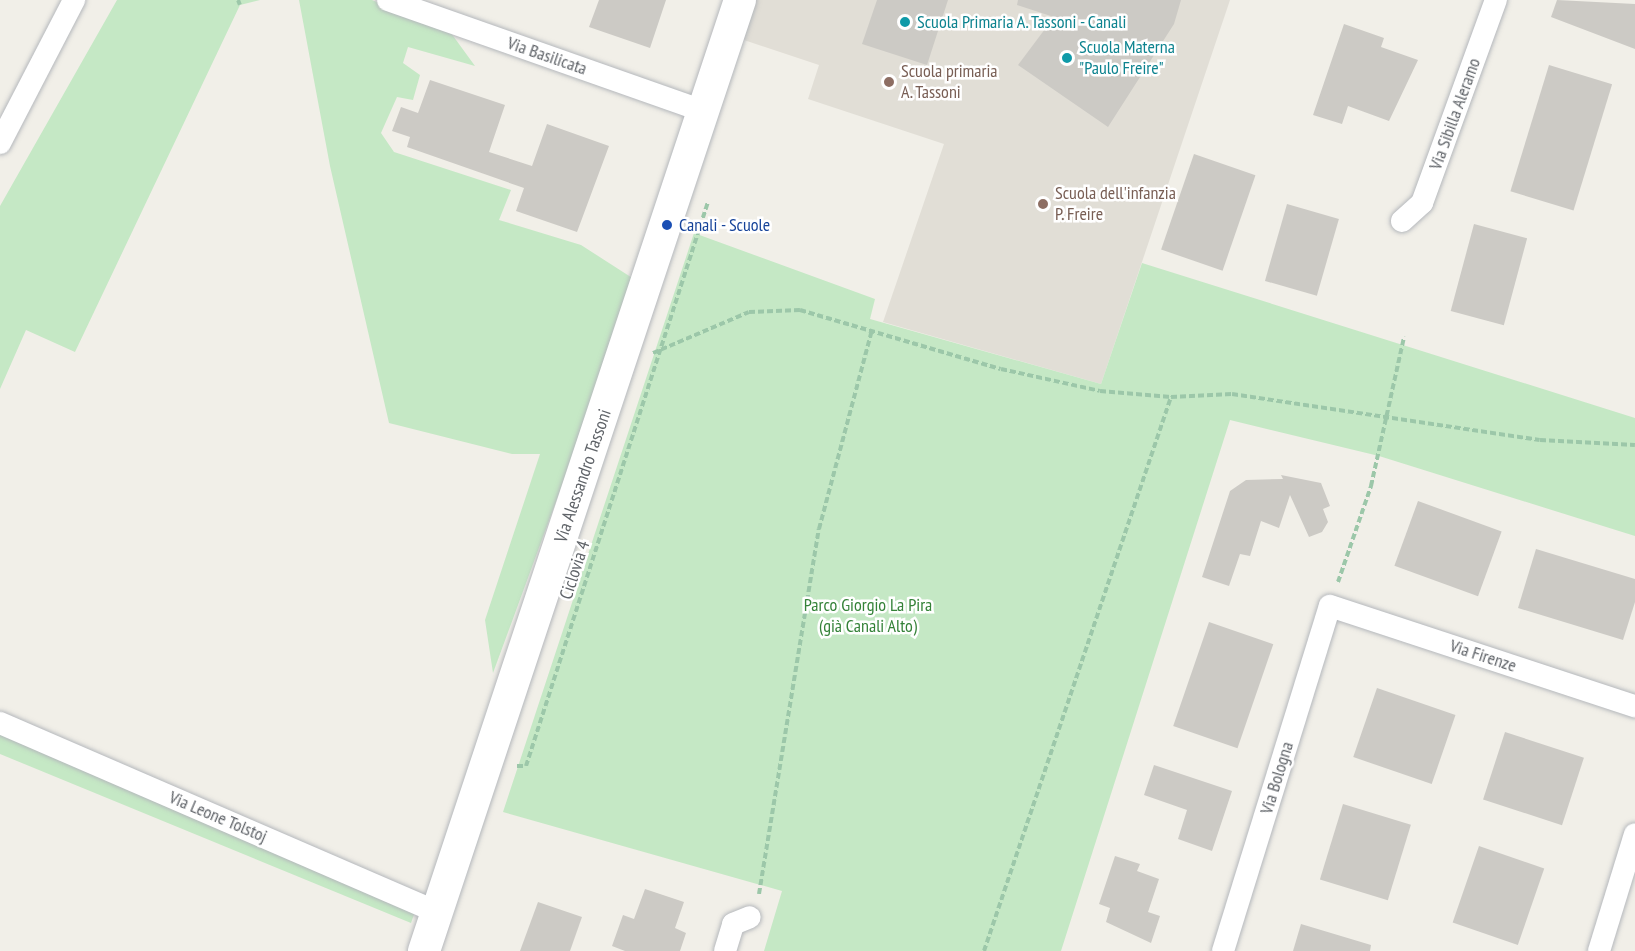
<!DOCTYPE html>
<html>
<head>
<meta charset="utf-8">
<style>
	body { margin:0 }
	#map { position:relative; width:1635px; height:951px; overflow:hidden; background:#f1efe8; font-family:"PT Sans Narrow",sans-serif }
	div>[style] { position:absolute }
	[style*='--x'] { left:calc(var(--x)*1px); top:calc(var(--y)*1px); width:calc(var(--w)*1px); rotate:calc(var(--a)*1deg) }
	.education>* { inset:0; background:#e1ded6 }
	.green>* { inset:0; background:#c5e8c5 }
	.building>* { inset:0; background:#cccac5; transform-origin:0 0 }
	.path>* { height:4px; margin-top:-2px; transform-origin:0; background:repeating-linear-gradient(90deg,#9cc7a9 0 6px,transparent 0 9px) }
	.roads { filter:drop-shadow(0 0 2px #b5b8bc) drop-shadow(0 0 2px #b5b8bc) }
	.street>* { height:22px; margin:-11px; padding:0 11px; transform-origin:11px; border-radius:11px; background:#fff }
	.secondary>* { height:32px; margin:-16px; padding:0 16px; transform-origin:16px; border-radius:16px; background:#fff }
	.dots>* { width:16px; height:16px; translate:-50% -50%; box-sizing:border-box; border:3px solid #fff; border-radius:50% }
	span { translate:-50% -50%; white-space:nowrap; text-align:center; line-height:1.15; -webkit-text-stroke:5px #fff; paint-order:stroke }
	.culture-label { font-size:18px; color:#0d838f }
	.left { translate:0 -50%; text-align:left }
	.street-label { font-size:18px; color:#5f6368 }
	.education-label { font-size:18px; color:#785e54 }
	.transit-label { font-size:18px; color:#164399 }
	.park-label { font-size:18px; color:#348238 }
</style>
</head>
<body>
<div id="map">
	<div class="education">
		<div style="clip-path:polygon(741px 0,1230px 0,1101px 384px,883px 322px,944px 144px,808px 99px,819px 65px,729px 35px)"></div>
	</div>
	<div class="green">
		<div style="clip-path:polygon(117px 0,260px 0,240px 5px,75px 352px,26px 330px,0 389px,0 206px)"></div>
		<div style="clip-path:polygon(299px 0,372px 0,451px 33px,475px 66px,408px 47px,403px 63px,420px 75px,413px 100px,397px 97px,381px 133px,394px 152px,511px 190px,499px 220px,581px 245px,637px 281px,493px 673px,485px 620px,540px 454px,512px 454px,389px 423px,330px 166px)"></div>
		<div style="clip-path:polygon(694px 233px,875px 299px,870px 319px,1101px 384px,1142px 263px,1635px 418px,1635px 536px,1379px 456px,1230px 420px,1061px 951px,764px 951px,782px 891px,503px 812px)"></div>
		<div style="clip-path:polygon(0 723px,418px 903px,411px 923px,0 754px)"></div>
	</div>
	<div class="building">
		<div style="clip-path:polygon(599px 0,666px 0,650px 48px,589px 27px)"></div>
		<div style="clip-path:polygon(877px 0,948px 0,927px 65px,862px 44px)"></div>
		<div style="clip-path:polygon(1018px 0,1181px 0,1174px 24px,1108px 127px,1018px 65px,1054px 17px,1017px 5px)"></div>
		<div style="clip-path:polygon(1557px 0,1635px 4px,1635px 49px,1551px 17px)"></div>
		<div style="clip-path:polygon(1344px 24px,1384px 38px,1381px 47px,1418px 60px,1389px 121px,1348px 106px,1342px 124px,1313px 115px)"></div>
		<div style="left:1549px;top:65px;width:66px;height:132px;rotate:17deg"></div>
		<div style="clip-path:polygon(430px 80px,505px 105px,489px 152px,532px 166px,547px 124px,609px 146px,577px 232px,516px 211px,524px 188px,407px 147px,410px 137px,392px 131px,401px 107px,418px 113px)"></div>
		<div style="left:1194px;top:154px;width:65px;height:101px;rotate:19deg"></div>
		<div style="left:1287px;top:204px;width:54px;height:80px;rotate:16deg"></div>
		<div style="left:1474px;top:224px;width:55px;height:90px;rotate:15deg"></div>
		<div style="clip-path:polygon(1281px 475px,1321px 483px,1330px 506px,1323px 509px,1328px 522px,1322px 532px,1309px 537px,1290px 495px,1279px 528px,1261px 521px,1250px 556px,1240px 554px,1229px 586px,1202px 577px,1230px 491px,1246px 480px,1283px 479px)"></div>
		<div style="left:1418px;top:501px;width:89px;height:69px;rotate:20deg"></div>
		<div style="clip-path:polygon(1536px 549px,1635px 579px,1635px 602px,1623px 640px,1518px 608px)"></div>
		<div style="left:1209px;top:622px;width:68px;height:110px;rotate:19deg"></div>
		<div style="left:1377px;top:688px;width:83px;height:73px;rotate:19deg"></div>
		<div style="left:1505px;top:732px;width:83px;height:71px;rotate:18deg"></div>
		<div style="clip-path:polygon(1154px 765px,1232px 791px,1212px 851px,1178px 839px,1187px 810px,1144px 795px)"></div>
		<div style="left:1343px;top:804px;width:71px;height:79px;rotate:17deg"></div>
		<div style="left:1479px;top:846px;width:69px;height:81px;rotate:19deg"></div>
		<div style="clip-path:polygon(1115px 856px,1140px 864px,1137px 871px,1159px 879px,1148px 912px,1160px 916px,1151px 943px,1106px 922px,1110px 908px,1099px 904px)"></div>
		<div style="clip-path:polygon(645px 889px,684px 902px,675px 928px,686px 933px,680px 951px,625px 951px,612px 946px,623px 915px,634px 919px)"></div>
		<div style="clip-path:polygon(538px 902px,582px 917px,570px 951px,520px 951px)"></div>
		<div style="clip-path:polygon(1301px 924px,1371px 945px,1370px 951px,1293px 951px)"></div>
	</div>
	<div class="path">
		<div style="--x:238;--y:0;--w:5;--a:68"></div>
		<div style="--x:653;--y:353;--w:104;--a:-23.1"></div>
		<div style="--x:749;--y:312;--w:51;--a:-2.2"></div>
		<div style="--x:800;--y:310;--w:209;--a:16.4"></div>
		<div style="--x:1001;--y:369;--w:101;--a:12.5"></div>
		<div style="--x:1100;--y:391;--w:71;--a:4.8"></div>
		<div style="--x:1171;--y:397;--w:61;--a:-2.8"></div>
		<div style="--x:1232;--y:394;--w:311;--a:8.5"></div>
		<div style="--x:1540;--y:440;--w:95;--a:3"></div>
		<div style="--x:1338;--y:582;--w:102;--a:-71"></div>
		<div style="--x:1371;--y:486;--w:153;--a:-77.5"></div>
		<div style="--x:517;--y:766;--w:9;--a:0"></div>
		<div style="--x:526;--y:766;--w:593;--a:-72.12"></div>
		<div style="--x:759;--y:894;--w:370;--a:-80.7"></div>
		<div style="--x:819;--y:529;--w:206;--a:-75.1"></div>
		<div style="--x:984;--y:951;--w:585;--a:-71.35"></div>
	</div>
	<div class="roads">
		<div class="street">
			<div style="--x:388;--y:0;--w:337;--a:19.4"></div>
			<div style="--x:0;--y:143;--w:161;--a:-62.6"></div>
			<div style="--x:1402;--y:221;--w:27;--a:-42"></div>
			<div style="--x:1422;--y:203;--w:216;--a:-70"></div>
			<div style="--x:0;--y:723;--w:476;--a:23.4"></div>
			<div style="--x:725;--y:951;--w:28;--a:-73"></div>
			<div style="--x:733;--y:924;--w:18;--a:-22"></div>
			<div style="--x:1223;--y:951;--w:361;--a:-72.8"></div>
			<div style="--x:1330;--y:606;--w:321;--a:18.2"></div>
			<div style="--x:1599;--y:951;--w:122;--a:-72.9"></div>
		</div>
		<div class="secondary">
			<div style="--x:424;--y:951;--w:1002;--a:-71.62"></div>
		</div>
	</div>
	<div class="dots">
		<div style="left:905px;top:22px;background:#0f9aa8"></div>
		<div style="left:1067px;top:58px;background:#0f9aa8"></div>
		<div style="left:889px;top:82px;background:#8d6e63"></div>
		<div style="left:1043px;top:204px;background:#8d6e63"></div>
		<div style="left:667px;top:225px;background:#1a4fb4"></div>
	</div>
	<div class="culture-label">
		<span class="left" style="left:917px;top:22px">Scuola Primaria A. Tassoni - Canali</span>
		<span class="left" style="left:1079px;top:58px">Scuola Materna<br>"Paulo Freire"</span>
	</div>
	<div class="street-label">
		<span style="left:547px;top:56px;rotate:19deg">Via Basilicata</span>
		<span style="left:1455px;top:114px;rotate:-70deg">Via Sibilla Aleramo</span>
		<span style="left:583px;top:476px;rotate:-71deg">Via Alessandro Tassoni</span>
		<span style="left:575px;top:570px;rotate:-72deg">Ciclovia 4</span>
		<span style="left:1483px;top:656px;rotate:18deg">Via Firenze</span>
		<span style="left:1277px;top:778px;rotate:-73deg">Via Bologna</span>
		<span style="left:218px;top:817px;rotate:23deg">Via Leone Tolstoj</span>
	</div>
	<div class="education-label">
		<span class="left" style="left:901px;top:82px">Scuola primaria<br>A. Tassoni</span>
		<span class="left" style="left:1055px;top:204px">Scuola dell'infanzia<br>P. Freire</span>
	</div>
	<div class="transit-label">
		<span class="left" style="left:679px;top:225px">Canali - Scuole</span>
	</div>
	<div class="park-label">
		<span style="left:868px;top:616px">Parco Giorgio La Pira<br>(già Canali Alto)</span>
	</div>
</div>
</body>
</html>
